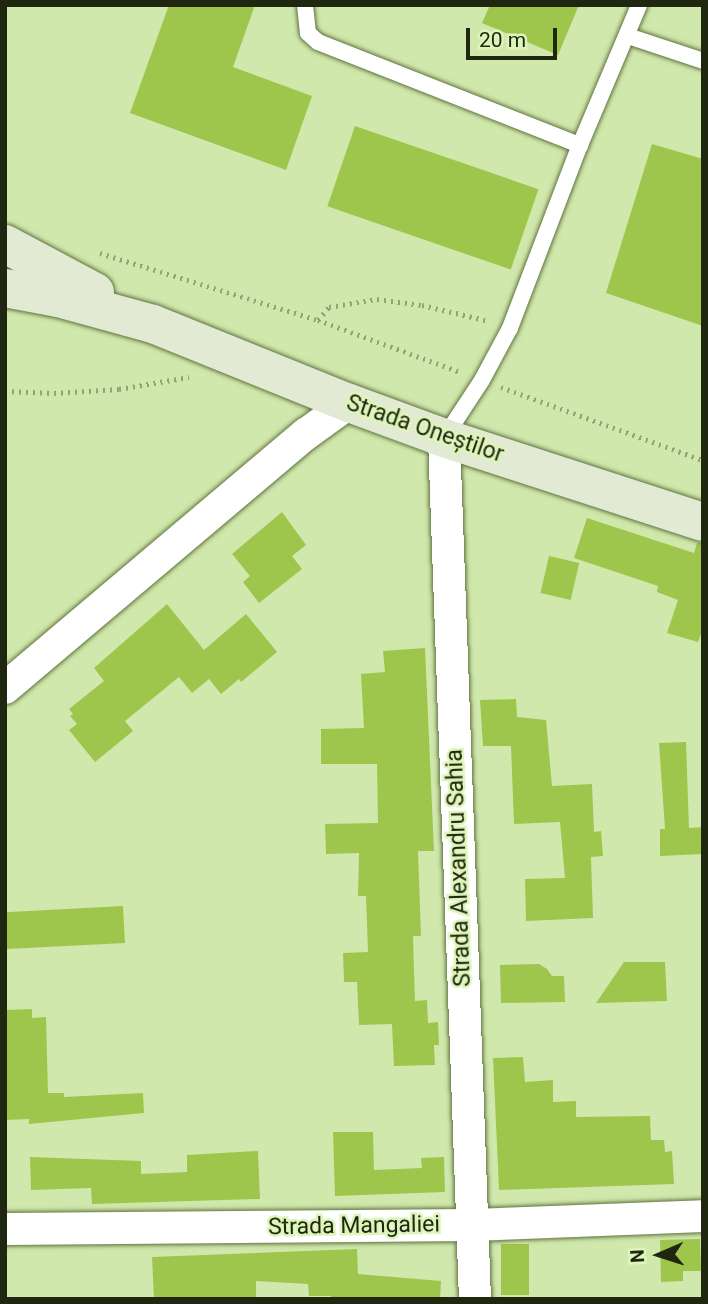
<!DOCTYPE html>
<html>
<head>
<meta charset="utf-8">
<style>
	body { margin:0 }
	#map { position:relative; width:708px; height:1304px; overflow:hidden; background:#d1e8ad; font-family:Roboto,sans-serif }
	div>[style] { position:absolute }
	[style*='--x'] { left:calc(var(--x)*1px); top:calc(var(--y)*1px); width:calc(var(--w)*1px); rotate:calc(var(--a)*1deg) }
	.building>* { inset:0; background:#9ec64d; transform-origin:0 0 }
	.path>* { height:4.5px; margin-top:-2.25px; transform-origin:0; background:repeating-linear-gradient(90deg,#92a476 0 2px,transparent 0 7px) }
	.roads { filter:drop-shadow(0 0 2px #60743e) drop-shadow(0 0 2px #60743e) }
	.lane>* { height:16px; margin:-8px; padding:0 8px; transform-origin:8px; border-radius:8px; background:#fff }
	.street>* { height:32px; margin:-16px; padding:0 16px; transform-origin:16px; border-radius:16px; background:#fff }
	.secondary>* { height:38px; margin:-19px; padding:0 19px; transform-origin:19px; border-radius:19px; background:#e2ead4 }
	span { translate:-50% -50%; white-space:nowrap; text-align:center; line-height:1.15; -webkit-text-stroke:5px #def5ba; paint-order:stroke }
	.street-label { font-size:23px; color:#1f2710 }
	.frame { position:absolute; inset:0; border:7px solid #1f2710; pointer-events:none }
	.north { position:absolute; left:624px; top:1220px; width:70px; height:70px; -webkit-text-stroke:5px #def5ba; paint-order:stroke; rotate:267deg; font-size:19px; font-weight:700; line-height:28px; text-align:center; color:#1f2710 }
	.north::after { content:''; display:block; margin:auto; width:24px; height:32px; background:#1f2710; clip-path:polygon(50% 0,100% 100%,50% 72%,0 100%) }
	.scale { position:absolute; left:466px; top:28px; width:91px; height:32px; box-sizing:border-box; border:4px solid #1f2710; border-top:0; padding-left:9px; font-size:21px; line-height:24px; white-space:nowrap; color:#1f2710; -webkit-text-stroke:5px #def5ba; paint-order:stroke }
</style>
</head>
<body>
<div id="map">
	<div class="building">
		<div style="clip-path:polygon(169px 5px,255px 5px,233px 67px,312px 96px,286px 170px,130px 113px)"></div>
		<div style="clip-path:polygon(490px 5px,579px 5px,558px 55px,482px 23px)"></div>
		<div style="left:355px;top:126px;width:194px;height:85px;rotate:19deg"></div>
		<div style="clip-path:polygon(652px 144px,703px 159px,703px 326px,606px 293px)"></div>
		<div style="clip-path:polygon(282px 512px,306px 545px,292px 556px,302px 569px,259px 603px,243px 582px,250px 576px,232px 554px)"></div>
		<div style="clip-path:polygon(587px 518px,694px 553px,697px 543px,703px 543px,703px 628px,698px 642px,667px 633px,678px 600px,657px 592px,658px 586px,574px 558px)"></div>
		<div style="left:549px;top:556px;width:31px;height:38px;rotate:13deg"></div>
		<div style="clip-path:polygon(167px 604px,204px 650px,246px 614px,277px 652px,241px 682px,239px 679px,221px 694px,209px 679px,192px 693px,179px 677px,125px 721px,133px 731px,95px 762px,69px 730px,77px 724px,70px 716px,73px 714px,69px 709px,104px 681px,94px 668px)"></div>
		<div style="clip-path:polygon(425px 648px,434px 851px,418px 851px,421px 936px,413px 936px,415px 1001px,427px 1000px,428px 1023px,438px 1022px,439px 1045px,434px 1045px,435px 1065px,394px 1066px,392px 1024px,359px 1025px,357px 982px,344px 982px,343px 953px,368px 952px,366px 896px,358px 896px,359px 853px,326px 854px,325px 824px,378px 823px,377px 764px,321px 764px,321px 729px,364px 728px,361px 674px,385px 672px,383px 651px)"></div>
		<div style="clip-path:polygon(516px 699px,517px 717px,546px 720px,552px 786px,592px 784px,594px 832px,601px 831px,603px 856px,591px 857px,593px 918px,526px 921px,525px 879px,565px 878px,560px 822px,514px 824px,511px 746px,483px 746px,480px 700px)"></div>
		<div style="clip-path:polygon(686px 742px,689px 828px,703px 827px,703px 854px,660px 856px,660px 829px,665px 829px,659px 743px)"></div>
		<div style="left:123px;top:906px;width:37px;height:118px;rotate:87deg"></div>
		<div style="clip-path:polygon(624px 962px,665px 962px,667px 1001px,596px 1003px)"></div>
		<div style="clip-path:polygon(539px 964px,547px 969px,552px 976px,564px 976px,565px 1002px,501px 1003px,500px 965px)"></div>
		<div style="clip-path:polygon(32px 1009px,32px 1018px,46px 1017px,48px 1093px,64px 1093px,64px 1097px,143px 1093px,144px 1113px,29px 1124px,29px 1119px,5px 1120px,5px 1010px)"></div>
		<div style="clip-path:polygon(523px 1057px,525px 1082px,553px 1080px,553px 1102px,576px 1101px,576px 1117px,650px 1116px,651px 1140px,664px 1140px,665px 1152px,672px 1151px,674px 1184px,499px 1190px,493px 1058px)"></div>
		<div style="clip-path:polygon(333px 1132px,373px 1132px,374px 1170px,422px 1168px,421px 1158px,444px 1157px,445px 1192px,335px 1196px)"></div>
		<div style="clip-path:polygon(258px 1151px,260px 1199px,92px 1204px,91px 1188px,31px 1190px,30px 1157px,141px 1161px,141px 1174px,187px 1172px,187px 1155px)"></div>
		<div style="clip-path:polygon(700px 1239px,701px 1271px,683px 1271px,683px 1281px,661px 1282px,660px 1240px)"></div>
		<div style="left:501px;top:1244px;width:28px;height:51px"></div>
		<div style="clip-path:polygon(357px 1249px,358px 1274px,441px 1281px,440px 1299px,331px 1299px,331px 1296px,309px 1296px,308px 1284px,256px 1281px,256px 1299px,154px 1299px,152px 1257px)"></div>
	</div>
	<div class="path">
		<div style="--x:100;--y:253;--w:228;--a:17.1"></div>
		<div style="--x:318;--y:320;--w:151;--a:20.1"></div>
		<div style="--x:318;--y:320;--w:17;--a:-50"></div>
		<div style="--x:329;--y:307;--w:49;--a:-9.5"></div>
		<div style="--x:377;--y:299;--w:45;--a:7.6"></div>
		<div style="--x:422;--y:305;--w:69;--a:13.4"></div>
		<div style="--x:501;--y:387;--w:215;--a:19.9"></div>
		<div style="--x:5;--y:391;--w:49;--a:2.3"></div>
		<div style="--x:54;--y:393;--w:65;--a:-3.5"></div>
		<div style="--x:119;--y:389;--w:71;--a:-9.7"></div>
	</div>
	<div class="roads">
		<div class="lane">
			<div style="--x:305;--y:5;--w:28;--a:84"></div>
			<div style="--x:308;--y:33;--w:13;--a:42"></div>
			<div style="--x:318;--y:42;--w:282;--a:21.5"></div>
			<div style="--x:628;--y:36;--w:79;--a:18.4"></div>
			<div style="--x:444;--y:438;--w:69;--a:-56.8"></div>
			<div style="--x:482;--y:380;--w:59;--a:-61.7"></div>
			<div style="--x:510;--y:328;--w:196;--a:-69.1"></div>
			<div style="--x:580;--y:145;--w:152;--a:-67.1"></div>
		</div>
		<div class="street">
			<div style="--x:444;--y:438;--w:862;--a:87.94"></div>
			<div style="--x:5;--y:688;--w:394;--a:-40.2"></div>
			<div style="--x:306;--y:434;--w:53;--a:-35.8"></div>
			<div style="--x:5;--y:1229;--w:467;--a:-0.5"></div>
			<div style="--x:472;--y:1225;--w:231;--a:-2.2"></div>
		</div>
		<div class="secondary">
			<div style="--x:5;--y:244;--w:102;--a:28.1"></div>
			<div style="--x:5;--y:288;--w:54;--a:10.7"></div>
			<div style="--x:58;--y:298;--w:98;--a:15.3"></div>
			<div style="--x:153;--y:324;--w:211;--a:22"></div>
			<div style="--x:349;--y:403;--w:101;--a:20.2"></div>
			<div style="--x:444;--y:438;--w:272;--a:18"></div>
		</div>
	</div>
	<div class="street-label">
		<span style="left:425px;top:429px;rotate:19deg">Strada Oneștilor</span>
		<span style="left:459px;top:868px;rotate:-92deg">Strada Alexandru Sahia</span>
		<span style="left:354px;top:1226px;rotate:-1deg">Strada Mangaliei</span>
	</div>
	<div class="frame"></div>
	<div class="north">N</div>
	<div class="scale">20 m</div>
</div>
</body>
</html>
